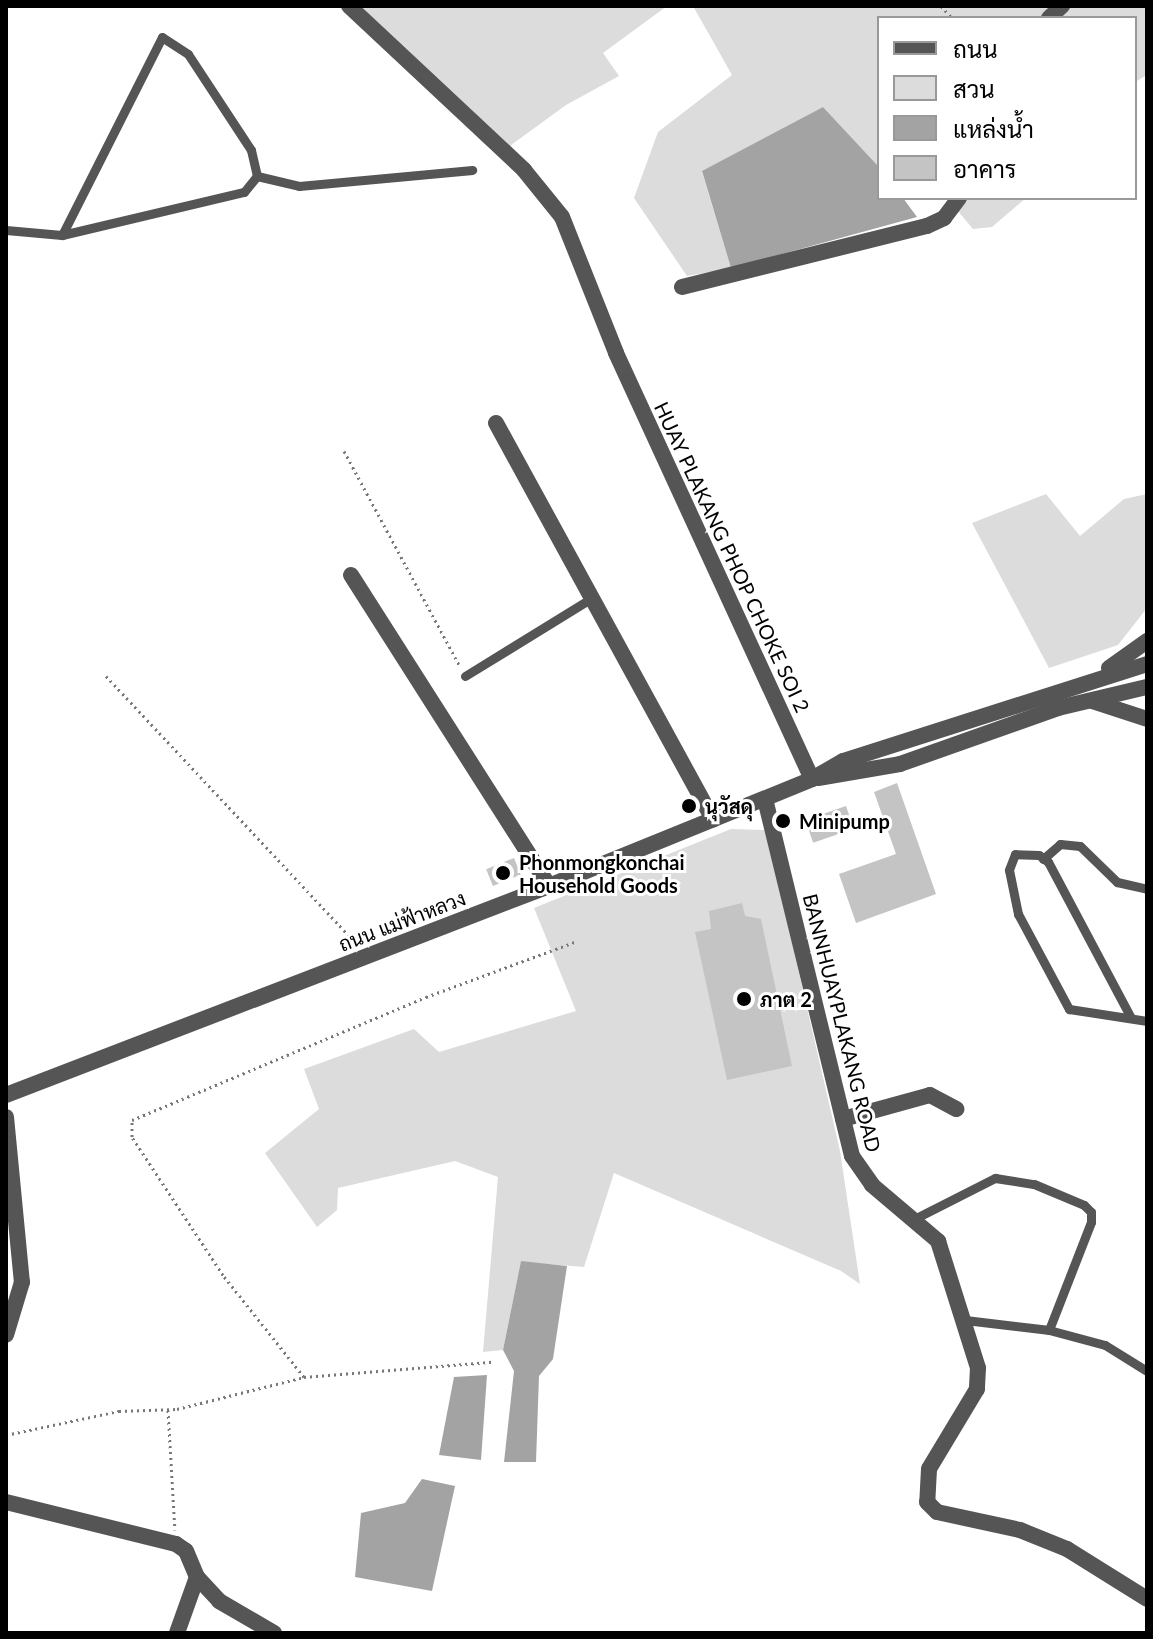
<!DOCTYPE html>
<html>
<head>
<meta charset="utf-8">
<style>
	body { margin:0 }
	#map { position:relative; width:1153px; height:1639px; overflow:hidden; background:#fff; font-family:Lato,Sarabun,sans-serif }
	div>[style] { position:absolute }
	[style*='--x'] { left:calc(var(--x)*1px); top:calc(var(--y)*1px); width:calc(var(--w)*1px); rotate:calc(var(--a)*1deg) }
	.green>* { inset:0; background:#dcdcdc }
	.water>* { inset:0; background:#a3a3a3 }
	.building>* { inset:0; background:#c4c4c4; transform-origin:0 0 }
	.path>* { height:3px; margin-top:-1.5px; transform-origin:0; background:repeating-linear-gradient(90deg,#777 0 2px,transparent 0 6px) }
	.service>* { height:9px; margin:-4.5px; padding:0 4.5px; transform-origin:4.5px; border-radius:4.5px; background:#555 }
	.minor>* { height:16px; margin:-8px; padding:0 8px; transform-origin:8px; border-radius:8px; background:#555 }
	.tertiary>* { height:16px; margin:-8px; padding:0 8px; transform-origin:8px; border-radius:8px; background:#555 }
	.dots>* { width:22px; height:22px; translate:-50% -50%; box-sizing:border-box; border:4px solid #fff; border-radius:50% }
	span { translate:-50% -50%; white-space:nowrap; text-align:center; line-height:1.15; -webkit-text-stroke:6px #fff; paint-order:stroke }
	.street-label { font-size:20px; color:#000 }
	.poi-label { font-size:20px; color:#000; font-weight:700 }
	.left { translate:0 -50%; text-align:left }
	.frame { position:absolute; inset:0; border:8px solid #000; pointer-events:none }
	.legend { position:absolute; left:877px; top:16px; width:260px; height:184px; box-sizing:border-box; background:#fff; border:2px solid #999; margin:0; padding:10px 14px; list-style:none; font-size:24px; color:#000 }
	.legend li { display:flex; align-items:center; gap:16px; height:40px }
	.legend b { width:40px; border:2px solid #999 }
</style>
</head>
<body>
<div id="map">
	<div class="green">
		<div style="clip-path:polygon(361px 6px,667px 6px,603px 53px,619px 76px,566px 105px,507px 148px)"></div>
		<div style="clip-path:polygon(693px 6px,1147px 6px,1147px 75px,1135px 82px,1135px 18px,879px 18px,879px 167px,823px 107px,702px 172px,731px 268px,687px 276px,634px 198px,658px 132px,732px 75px)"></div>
		<div style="clip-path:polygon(947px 198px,1026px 198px,992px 227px,973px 229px)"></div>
		<div style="clip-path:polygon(1046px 494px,1080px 536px,1124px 499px,1147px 494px,1147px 608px,1118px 645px,1049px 668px,972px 523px)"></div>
		<div style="clip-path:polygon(731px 829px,766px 830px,840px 1151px,860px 1284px,841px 1271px,614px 1173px,584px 1267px,521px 1262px,503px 1350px,483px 1352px,498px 1177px,455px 1161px,338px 1188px,337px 1210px,317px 1227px,265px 1153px,319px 1109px,304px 1069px,414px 1029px,439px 1052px,576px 1011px,534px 908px)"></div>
	</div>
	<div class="water">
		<div style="clip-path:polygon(823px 107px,879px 167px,879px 198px,903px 198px,917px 217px,731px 268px,702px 171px)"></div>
		<div style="clip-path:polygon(521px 1261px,567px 1266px,553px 1359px,539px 1376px,536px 1462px,504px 1462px,514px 1371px,503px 1350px)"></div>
		<div style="clip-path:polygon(487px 1375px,481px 1460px,439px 1455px,454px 1377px)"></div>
		<div style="clip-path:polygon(422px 1479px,455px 1486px,432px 1591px,355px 1577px,361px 1513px,405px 1503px)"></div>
	</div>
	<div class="building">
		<div style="clip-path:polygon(897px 783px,936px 894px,856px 923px,839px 874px,896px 854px,874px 792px)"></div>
		<div style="left:846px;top:806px;width:24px;height:43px;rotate:71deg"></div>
		<div style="left:514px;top:858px;width:18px;height:30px;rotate:68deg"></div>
		<div style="clip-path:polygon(742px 903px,745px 916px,761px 919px,792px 1066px,727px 1080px,695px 932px,711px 929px,709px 911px)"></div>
	</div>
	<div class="path">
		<div style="--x:941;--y:6;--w:16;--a:47"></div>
		<div style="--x:344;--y:451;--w:244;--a:61.7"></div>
		<div style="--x:106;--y:676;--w:367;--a:46.9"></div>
		<div style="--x:304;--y:1377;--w:130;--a:-128.5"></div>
		<div style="--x:223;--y:1275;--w:165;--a:-123.4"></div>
		<div style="--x:132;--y:1137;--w:17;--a:-90"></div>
		<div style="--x:132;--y:1120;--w:319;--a:-22.7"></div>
		<div style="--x:426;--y:997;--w:161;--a:-20.3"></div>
		<div style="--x:168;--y:1410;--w:120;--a:86.7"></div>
		<div style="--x:6;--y:1435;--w:116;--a:-12"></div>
		<div style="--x:119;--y:1411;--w:58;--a:-2"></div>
		<div style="--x:177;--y:1409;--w:131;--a:-14.1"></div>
		<div style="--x:304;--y:1377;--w:189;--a:-4.6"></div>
	</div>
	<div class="service">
		<div style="--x:257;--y:176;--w:43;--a:13.4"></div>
		<div style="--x:299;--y:186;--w:174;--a:-5.3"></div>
		<div style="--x:6;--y:230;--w:56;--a:5.1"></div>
		<div style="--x:62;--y:235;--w:187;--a:-13.3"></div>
		<div style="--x:244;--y:192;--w:21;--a:-51"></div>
		<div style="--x:257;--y:176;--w:27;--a:-103"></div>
		<div style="--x:251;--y:150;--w:115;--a:-123.3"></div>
		<div style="--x:188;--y:54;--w:31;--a:-147"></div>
		<div style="--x:162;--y:37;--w:222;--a:116.8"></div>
		<div style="--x:465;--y:676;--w:149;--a:-31.6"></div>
		<div style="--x:1043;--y:859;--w:23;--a:-41"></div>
		<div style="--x:1060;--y:844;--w:20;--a:6"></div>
		<div style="--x:1080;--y:846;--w:52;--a:44.2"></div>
		<div style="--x:1117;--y:882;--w:31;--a:13"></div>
		<div style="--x:1130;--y:1016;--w:174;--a:-118"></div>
		<div style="--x:1048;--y:862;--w:11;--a:-142"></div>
		<div style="--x:1039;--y:855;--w:24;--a:-178"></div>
		<div style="--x:1015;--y:854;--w:17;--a:111"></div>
		<div style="--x:1009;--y:870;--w:45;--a:78.4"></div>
		<div style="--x:1018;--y:914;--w:108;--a:61.8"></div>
		<div style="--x:1069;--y:1009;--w:79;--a:8.7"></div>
		<div style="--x:916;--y:1218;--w:89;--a:-26.9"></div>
		<div style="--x:995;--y:1178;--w:39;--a:9"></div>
		<div style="--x:1034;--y:1184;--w:54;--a:22.8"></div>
		<div style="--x:1084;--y:1205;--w:10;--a:45"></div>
		<div style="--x:1091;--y:1212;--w:10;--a:90"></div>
		<div style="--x:1091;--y:1222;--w:116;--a:111.3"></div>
		<div style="--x:965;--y:1320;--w:85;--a:6.8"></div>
		<div style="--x:1049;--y:1330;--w:58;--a:15"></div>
		<div style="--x:1105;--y:1345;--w:49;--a:31.8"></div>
	</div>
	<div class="minor">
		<div style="--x:349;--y:6;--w:240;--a:43.1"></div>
		<div style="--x:524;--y:170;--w:60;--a:51"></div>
		<div style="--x:562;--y:217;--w:146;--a:68.3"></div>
		<div style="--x:616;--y:353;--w:469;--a:65.3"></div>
		<div style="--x:1049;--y:18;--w:18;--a:-43"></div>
		<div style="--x:682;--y:287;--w:252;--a:-14"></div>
		<div style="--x:927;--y:226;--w:19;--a:-25"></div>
		<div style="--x:944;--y:218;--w:25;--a:-53"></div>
		<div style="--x:496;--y:423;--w:452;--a:61.3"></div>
		<div style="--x:351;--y:575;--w:369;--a:57.5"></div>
		<div style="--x:765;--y:799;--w:367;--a:76.3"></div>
		<div style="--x:852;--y:1156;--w:35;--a:55"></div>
		<div style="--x:872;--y:1185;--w:87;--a:40.3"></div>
		<div style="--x:938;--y:1241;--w:133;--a:72.5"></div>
		<div style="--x:978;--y:1368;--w:21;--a:93"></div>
		<div style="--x:977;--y:1389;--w:93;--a:121"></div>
		<div style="--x:929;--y:1469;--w:33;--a:93"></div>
		<div style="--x:927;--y:1502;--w:14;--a:45"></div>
		<div style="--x:937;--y:1512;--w:85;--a:12.2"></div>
		<div style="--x:1020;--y:1530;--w:51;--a:22"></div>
		<div style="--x:1067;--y:1549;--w:94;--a:32"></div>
		<div style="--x:6;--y:1117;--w:166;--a:84.5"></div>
		<div style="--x:22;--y:1282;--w:55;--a:106.8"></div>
		<div style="--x:843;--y:1119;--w:90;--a:-15.4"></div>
		<div style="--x:930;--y:1095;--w:30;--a:28"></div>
		<div style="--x:6;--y:1502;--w:175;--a:13.9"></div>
		<div style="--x:176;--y:1544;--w:12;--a:35"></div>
		<div style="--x:186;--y:1551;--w:28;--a:67"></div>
		<div style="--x:197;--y:1577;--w:59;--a:109.7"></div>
		<div style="--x:197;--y:1577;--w:33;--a:47"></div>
		<div style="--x:219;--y:1601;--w:64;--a:30.2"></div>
	</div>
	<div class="tertiary">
		<div style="--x:1109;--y:668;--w:47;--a:-35.4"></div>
		<div style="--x:1092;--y:701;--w:58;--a:18.1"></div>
		<div style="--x:818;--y:778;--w:83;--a:-9.7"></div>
		<div style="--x:900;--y:764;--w:168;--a:-19.5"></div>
		<div style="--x:1058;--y:708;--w:91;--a:-13.3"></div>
		<div style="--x:6;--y:1095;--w:582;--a:-21.05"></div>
		<div style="--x:549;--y:886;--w:284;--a:-22.1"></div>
		<div style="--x:812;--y:779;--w:36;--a:-30"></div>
		<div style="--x:843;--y:761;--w:319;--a:-17.7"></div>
	</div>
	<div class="dots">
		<div style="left:689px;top:806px;background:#000"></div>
		<div style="left:783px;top:821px;background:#000"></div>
		<div style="left:503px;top:873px;background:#000"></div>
		<div style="left:744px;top:999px;background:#000"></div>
	</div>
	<div class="street-label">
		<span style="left:732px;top:557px;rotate:65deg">HUAY PLAKANG PHOP CHOKE SOI 2</span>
		<span style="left:402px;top:921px;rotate:-21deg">ถนน แม่ฟ้าหลวง</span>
		<span style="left:842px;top:1023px;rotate:76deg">BANNHUAYPLAKANG ROAD</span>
	</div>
	<div class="poi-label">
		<span class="left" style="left:705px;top:806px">นุวัสดุ</span>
		<span class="left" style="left:799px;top:821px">Minipump</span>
		<span class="left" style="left:519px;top:874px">Phonmongkonchai<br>Household Goods</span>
		<span class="left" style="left:760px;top:999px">ภาต 2</span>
	</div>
	<div class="frame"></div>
	<ul class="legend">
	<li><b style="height:10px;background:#555"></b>ถนน</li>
	<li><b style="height:22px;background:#dcdcdc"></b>สวน</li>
	<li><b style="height:22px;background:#a3a3a3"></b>แหล่งน้ำ</li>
	<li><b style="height:22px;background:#c4c4c4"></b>อาคาร</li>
	</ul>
</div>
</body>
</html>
